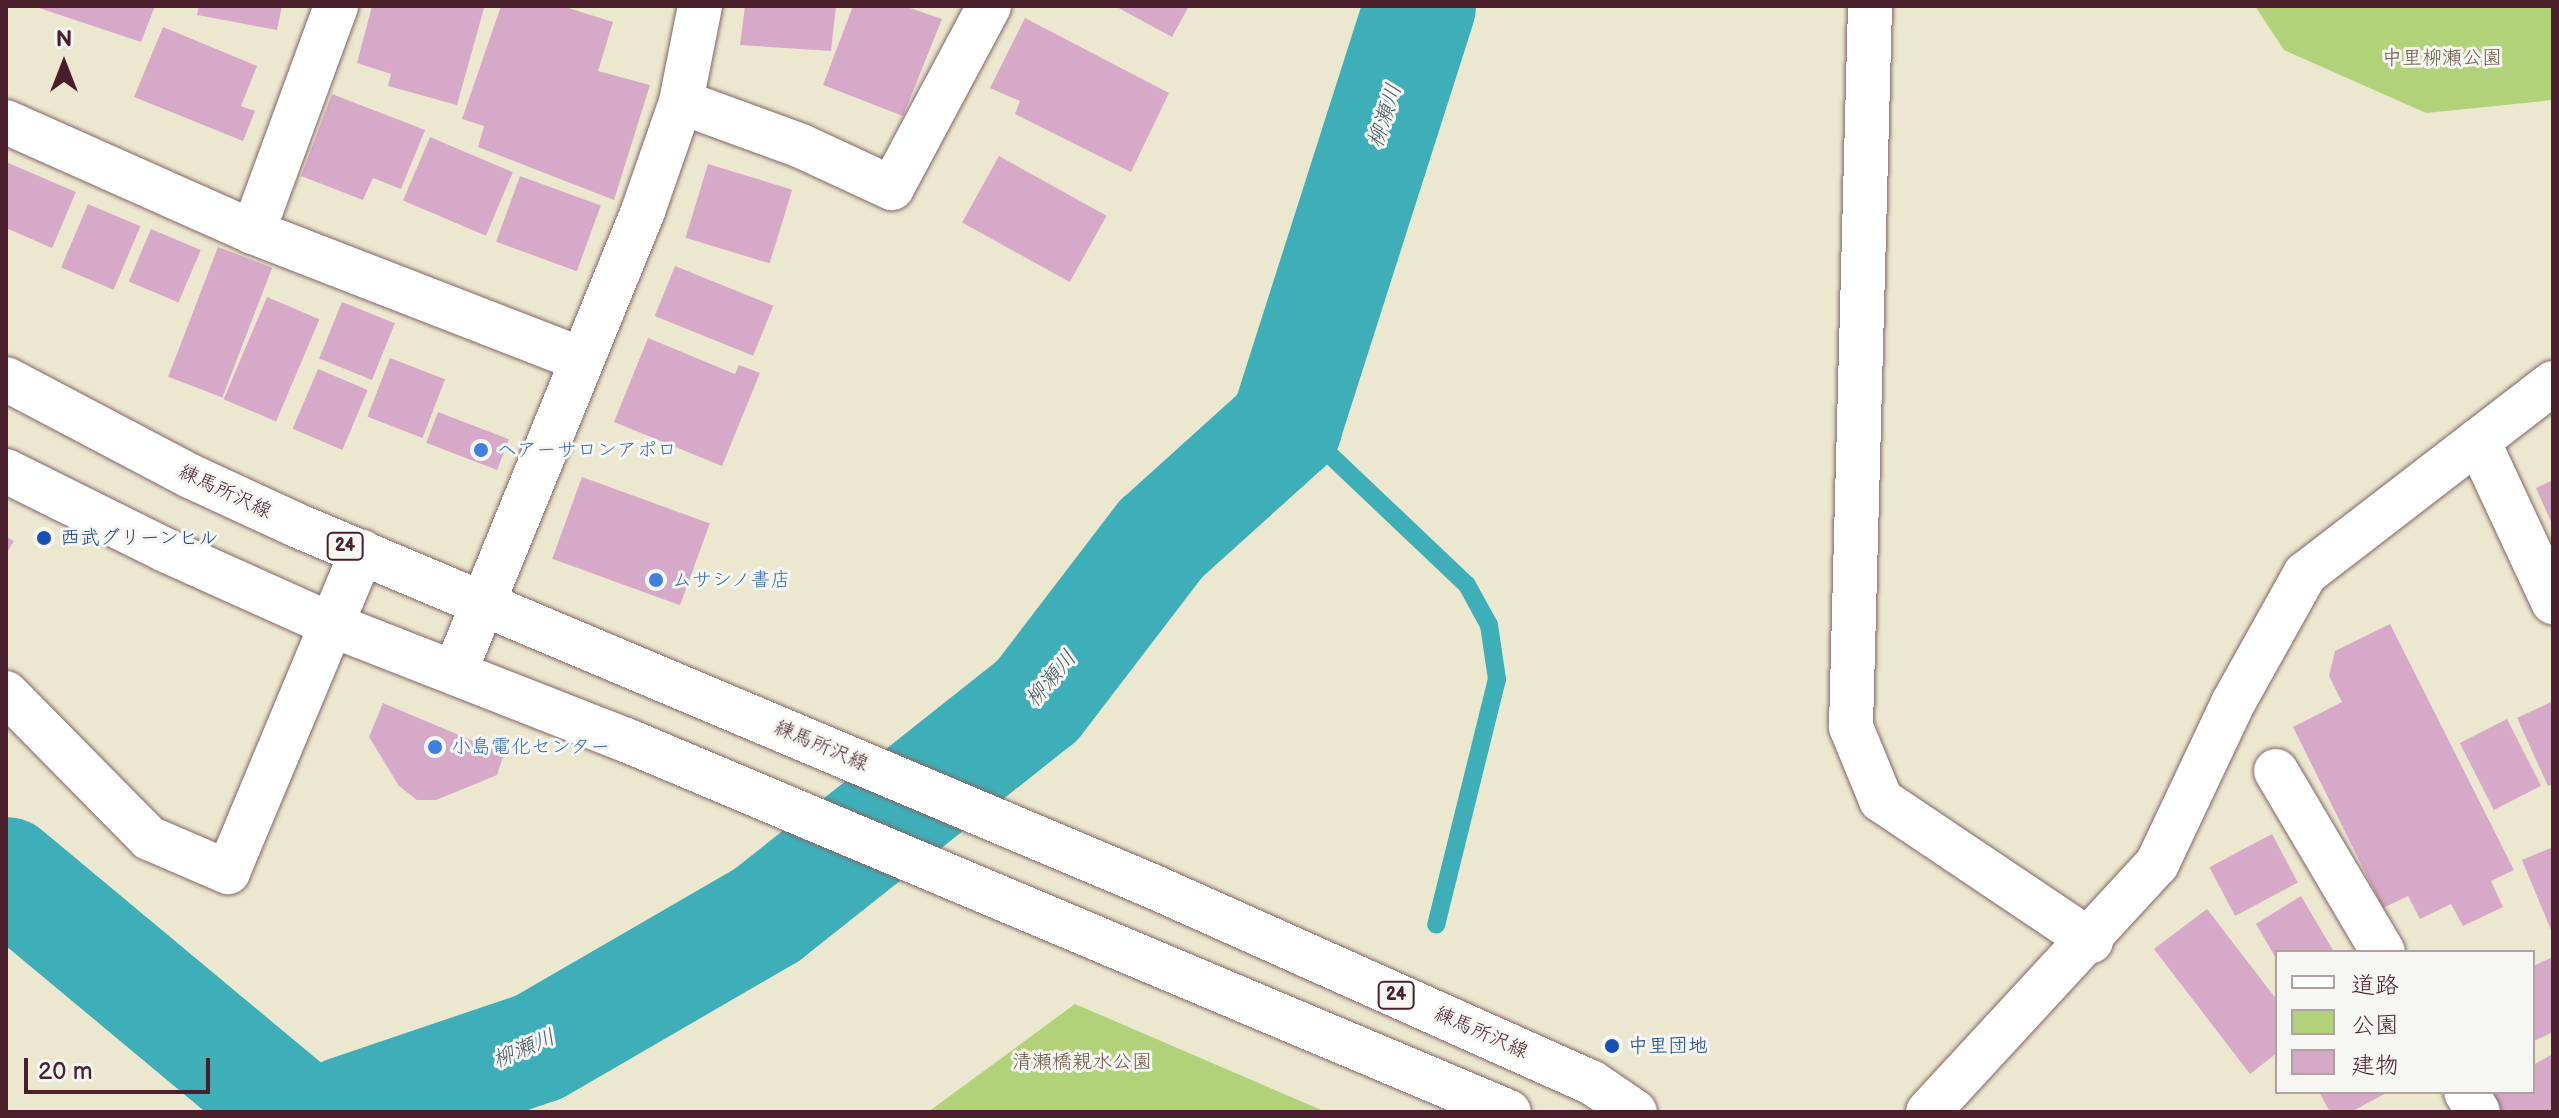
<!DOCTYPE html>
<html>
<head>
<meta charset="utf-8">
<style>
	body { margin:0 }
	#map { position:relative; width:2559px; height:1118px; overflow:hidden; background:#ece8d0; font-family:"Balsamiq Sans","Klee One",sans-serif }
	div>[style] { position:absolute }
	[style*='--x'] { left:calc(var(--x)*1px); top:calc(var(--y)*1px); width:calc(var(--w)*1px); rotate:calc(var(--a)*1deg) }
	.green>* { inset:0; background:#b2d27a }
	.stream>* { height:18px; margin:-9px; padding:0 9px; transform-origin:9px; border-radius:9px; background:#3eafb9 }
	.river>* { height:112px; margin:-56px; padding:0 56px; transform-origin:56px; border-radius:56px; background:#3eafb9 }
	.building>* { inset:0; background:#d7a9c8; transform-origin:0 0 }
	.roads { filter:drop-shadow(0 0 2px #836565) drop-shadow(0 0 2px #836565) }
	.minor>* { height:44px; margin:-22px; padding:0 22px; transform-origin:22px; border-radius:22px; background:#fff }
	.major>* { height:44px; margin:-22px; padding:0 22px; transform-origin:22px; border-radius:22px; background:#fff }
	.dots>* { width:22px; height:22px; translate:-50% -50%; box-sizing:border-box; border:4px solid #f6f6f2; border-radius:50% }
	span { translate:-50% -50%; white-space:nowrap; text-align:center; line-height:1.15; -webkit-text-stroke:6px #f6f6f2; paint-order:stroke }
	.shield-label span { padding:2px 6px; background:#f6f6f2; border:2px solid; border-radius:6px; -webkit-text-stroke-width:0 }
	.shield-label { font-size:18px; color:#4a1f2b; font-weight:700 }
	.park-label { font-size:20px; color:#695543 }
	.shop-label { font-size:20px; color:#366cbe }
	.left { translate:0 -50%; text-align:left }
	.street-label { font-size:20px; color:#4a1f2b }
	.transit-label { font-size:20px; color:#164399 }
	.water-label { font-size:22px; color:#455964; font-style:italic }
	.frame { position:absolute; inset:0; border:8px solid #4a1f2b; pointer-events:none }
	.legend { position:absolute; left:2275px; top:950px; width:260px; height:144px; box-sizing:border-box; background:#f6f6f2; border:2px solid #b1a0a2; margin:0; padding:10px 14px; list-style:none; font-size:24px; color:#4a1f2b }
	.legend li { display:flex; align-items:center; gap:16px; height:40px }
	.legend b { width:40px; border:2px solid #b1a0a2 }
	.north { position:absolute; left:24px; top:24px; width:80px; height:80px; -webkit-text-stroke:6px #f6f6f2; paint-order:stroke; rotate:0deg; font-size:22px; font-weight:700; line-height:32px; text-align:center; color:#4a1f2b }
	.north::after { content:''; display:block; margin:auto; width:28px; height:36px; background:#4a1f2b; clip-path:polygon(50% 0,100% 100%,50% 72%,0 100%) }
	.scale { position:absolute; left:24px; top:1058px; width:186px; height:36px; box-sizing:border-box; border:4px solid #4a1f2b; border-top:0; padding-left:10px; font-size:24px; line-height:28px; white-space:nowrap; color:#4a1f2b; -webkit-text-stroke:6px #f6f6f2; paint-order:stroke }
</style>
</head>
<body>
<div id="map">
	<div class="green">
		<div style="clip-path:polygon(2255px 6px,2553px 6px,2553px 100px,2426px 113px,2284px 50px)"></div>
		<div style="clip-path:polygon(1075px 1004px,1326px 1112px,928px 1112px)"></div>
	</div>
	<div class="stream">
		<div style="--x:1290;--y:417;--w:244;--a:43.5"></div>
		<div style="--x:1467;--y:585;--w:46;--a:61.2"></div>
		<div style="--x:1489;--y:625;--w:55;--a:81.6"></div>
		<div style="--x:1497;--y:679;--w:253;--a:103.9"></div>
	</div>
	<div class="river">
		<div style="--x:6;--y:873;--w:373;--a:39.8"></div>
		<div style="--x:347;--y:1112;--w:203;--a:-18.7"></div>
		<div style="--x:539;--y:1047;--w:265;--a:-30.1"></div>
		<div style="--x:768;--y:914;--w:343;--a:-38.4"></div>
		<div style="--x:1037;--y:701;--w:204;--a:-52.6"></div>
		<div style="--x:1161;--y:539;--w:169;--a:-42.1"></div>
		<div style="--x:1286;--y:426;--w:441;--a:-72.3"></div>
	</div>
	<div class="building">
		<div style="clip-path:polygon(33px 6px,155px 6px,141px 42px)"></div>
		<div style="clip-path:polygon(199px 6px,282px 6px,277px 30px,197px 15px)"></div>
		<div style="clip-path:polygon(372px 6px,484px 8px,457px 105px,388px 86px,391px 74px,357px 63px)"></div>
		<div style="clip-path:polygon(501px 6px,562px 6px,613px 22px,598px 71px,650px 85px,614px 200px,478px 147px,484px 126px,462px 119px)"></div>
		<div style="clip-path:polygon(745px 6px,836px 6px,831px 51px,740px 45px)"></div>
		<div style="clip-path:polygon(853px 6px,904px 6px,942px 19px,903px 116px,823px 85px)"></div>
		<div style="clip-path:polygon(1115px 6px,1189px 6px,1172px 37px)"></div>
		<div style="clip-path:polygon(1025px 18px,1169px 93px,1131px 172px,1015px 114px,1020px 101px,990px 88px)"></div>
		<div style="clip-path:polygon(163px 27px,257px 66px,241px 106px,255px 111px,243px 141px,134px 97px)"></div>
		<div style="clip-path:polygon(332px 94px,425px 130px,401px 189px,373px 178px,363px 200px,301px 176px)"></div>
		<div style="left:430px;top:137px;width:90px;height:69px;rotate:23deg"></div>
		<div style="left:999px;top:156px;width:123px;height:76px;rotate:29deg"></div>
		<div style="clip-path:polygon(6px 162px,76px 192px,52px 248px,6px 228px)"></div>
		<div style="left:708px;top:164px;width:88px;height:77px;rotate:17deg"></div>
		<div style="left:520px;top:176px;width:86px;height:70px;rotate:20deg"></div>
		<div style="left:88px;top:204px;width:57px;height:69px;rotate:23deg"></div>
		<div style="left:151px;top:229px;width:54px;height:57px;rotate:23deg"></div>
		<div style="left:218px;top:247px;width:58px;height:139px;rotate:21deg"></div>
		<div style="left:675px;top:266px;width:106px;height:54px;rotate:22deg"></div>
		<div style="left:267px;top:297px;width:57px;height:111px;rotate:23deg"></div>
		<div style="left:342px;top:302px;width:57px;height:61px;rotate:22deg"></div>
		<div style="clip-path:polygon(648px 338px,735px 374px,739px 365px,760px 373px,722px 466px,614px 422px)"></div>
		<div style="left:390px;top:358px;width:59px;height:63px;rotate:21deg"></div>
		<div style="left:318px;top:369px;width:54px;height:65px;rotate:23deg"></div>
		<div style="left:438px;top:412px;width:76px;height:33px;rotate:21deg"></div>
		<div style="left:582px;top:477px;width:136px;height:87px;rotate:20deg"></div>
		<div style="clip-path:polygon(2553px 480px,2553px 526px,2536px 488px)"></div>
		<div style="clip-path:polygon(6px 537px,14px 541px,6px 554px)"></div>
		<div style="clip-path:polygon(2390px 624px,2514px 870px,2491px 881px,2503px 907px,2463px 926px,2451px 904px,2420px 919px,2408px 896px,2383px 908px,2293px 727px,2342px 702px,2329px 676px,2335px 651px)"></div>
		<div style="clip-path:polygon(2553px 701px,2553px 784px,2548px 786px,2517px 718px)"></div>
		<div style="clip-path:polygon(383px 703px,504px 754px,497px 775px,436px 800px,417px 800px,399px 786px,369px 737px)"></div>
		<div style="left:2507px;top:719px;width:75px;height:53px;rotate:63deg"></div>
		<div style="left:2272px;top:834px;width:55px;height:71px;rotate:62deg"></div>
		<div style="clip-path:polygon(2553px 847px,2553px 935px,2522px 860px)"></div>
		<div style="clip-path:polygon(2301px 896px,2334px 952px,2277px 952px,2277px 960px,2256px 924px)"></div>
		<div style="clip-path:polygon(2207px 909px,2277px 1000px,2277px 1053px,2250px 1074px,2154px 949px)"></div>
		<div style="clip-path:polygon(2553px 957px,2553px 1032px,2534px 1041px,2533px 966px)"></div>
		<div style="clip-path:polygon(2553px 1054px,2553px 1112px,2499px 1112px,2489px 1092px,2533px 1092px,2533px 1065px)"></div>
		<div style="clip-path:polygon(2319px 1092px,2388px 1092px,2351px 1112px,2330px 1112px)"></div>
	</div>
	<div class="roads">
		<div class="minor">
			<div style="--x:1870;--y:6;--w:721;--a:91.51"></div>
			<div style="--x:1851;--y:727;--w:79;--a:67.7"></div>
			<div style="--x:1881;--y:800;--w:253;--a:33.9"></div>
			<div style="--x:681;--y:102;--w:128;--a:20.1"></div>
			<div style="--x:801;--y:146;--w:100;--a:24.8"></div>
			<div style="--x:892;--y:188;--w:206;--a:-61.9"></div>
			<div style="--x:6;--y:122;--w:270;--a:24"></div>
			<div style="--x:253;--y:232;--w:351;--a:21.2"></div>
			<div style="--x:253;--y:232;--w:241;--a:-69.8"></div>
			<div style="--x:2478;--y:441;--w:178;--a:65"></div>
			<div style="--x:455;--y:672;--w:498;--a:-67.8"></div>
			<div style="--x:643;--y:211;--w:115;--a:-70.8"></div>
			<div style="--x:681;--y:102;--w:98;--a:-78.8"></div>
			<div style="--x:6;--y:693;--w:204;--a:45.4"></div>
			<div style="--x:149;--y:838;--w:86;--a:23.3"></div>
			<div style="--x:228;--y:872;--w:347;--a:-67.3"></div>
			<div style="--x:2276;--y:771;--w:210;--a:59.4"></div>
			<div style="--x:2466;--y:1092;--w:23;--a:59"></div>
			<div style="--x:1928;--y:1112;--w:338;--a:-47.3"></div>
			<div style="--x:2157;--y:864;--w:178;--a:-64.7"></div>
			<div style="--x:2233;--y:703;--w:148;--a:-60.8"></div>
			<div style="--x:2305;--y:574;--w:313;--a:-37.6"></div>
		</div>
		<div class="major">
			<div style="--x:6;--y:379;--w:208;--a:27.8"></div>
			<div style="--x:190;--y:476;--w:117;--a:24.8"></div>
			<div style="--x:296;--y:525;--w:929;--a:22.87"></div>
			<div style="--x:1152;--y:886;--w:481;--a:24.1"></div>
			<div style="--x:1591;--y:1082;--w:53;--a:34.3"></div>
			<div style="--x:6;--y:471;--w:178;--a:26.4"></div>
			<div style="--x:165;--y:550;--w:183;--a:24.2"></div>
			<div style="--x:332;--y:625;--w:316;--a:21.4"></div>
			<div style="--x:626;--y:740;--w:958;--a:22.85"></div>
		</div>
	</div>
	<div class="dots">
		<div style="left:481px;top:450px;background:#3f7fe0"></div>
		<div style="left:44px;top:538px;background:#1a4fb4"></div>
		<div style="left:656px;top:580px;background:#3f7fe0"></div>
		<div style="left:435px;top:747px;background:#3f7fe0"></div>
		<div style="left:1612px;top:1046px;background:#1a4fb4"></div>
	</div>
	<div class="shield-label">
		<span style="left:345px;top:546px">24</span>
		<span style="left:1396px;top:995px">24</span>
	</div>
	<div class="park-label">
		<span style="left:2442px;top:58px">中里柳瀬公園</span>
		<span style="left:1082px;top:1062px">清瀬橋親水公園</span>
	</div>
	<div class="shop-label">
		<span class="left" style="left:497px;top:450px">ヘアーサロンアポロ</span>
		<span class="left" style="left:672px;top:580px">ムサシノ書店</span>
		<span class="left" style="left:451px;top:747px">小島電化センター</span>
	</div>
	<div class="street-label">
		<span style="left:225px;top:492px;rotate:25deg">練馬所沢線</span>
		<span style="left:821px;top:746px;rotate:23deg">練馬所沢線</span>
		<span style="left:1481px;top:1033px;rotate:24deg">練馬所沢線</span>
	</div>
	<div class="transit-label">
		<span class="left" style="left:60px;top:538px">西武グリーンヒル</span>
		<span class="left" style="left:1628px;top:1046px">中里団地</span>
	</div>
	<div class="water-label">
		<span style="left:1385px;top:116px;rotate:-72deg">柳瀬川</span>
		<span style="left:1051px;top:679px;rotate:-50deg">柳瀬川</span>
		<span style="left:524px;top:1049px;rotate:-23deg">柳瀬川</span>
	</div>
	<div class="frame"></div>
	<ul class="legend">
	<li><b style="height:10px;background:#fff"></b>道路</li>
	<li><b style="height:22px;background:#b2d27a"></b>公園</li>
	<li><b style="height:22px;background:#d7a9c8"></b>建物</li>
	</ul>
	<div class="north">N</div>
	<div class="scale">20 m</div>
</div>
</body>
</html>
